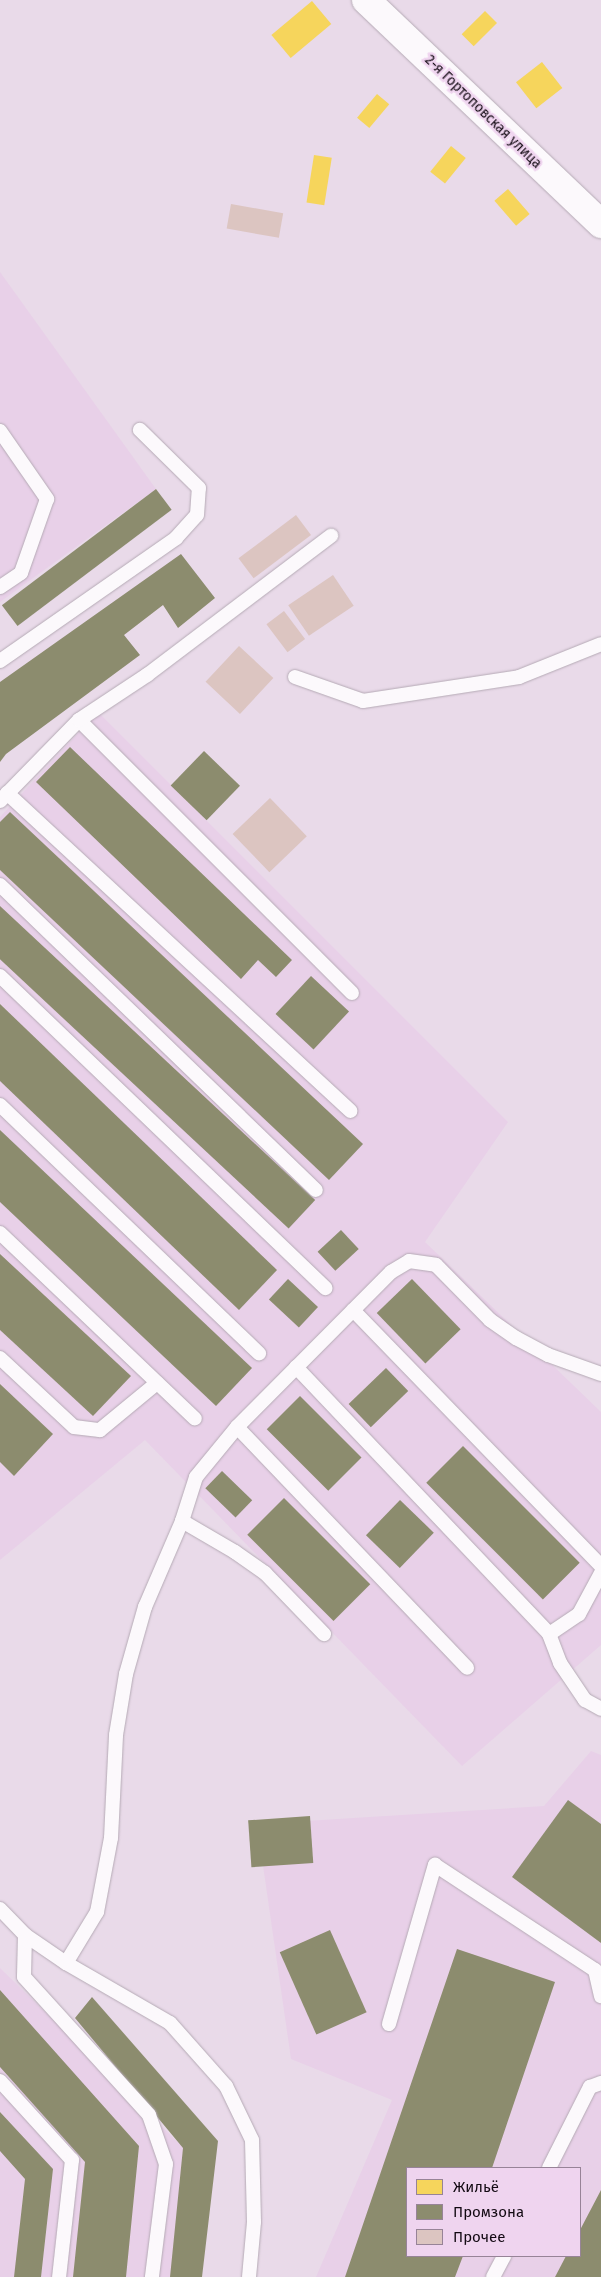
<!DOCTYPE html>
<html>
<head>
<meta charset="utf-8">
<style>
	body { margin:0 }
	#map { position:relative; width:601px; height:2277px; overflow:hidden; background:#e9dae9; font-family:"Fira Sans",sans-serif }
	div>[style] { position:absolute }
	[style*='--x'] { left:calc(var(--x)*1px); top:calc(var(--y)*1px); width:calc(var(--w)*1px); rotate:calc(var(--a)*1deg) }
	.built>* { inset:0; background:#e8d0e8 }
	.homes>* { inset:0; background:#f6d55c; transform-origin:0 0 }
	.industry>* { inset:0; background:#8c8c6e; transform-origin:0 0 }
	.building>* { inset:0; background:#dcc5c1; transform-origin:0 0 }
	.roads { filter:drop-shadow(0 0 1px #b5aab5) drop-shadow(0 0 1px #b5aab5) }
	.service>* { height:14px; margin:-7px; padding:0 7px; transform-origin:7px; border-radius:7px; background:#fcf9fc }
	.minor>* { height:28px; margin:-14px; padding:0 14px; transform-origin:14px; border-radius:14px; background:#fcf9fc }
	span { translate:-50% -50%; white-space:nowrap; text-align:center; line-height:1.15; -webkit-text-stroke:5px #efd4ef; paint-order:stroke }
	.street-label { font-size:14px; color:#120912 }
	.legend { position:absolute; left:406px; top:2167px; width:175px; height:90px; box-sizing:border-box; background:#efd4ef; border:1px solid #978397; margin:0; padding:6px 9px; list-style:none; font-size:15px; color:#120912 }
	.legend li { display:flex; align-items:center; gap:10px; height:25px }
	.legend b { width:25px; border:1px solid #978397 }
</style>
</head>
<body>
<div id="map">
	<div class="built">
		<div style="clip-path:polygon(0 272px,156px 489px,0 602px)"></div>
		<div style="clip-path:polygon(98px 712px,508px 1122px,425px 1242px,601px 1412px,601px 1645px,462px 1766px,145px 1440px,0 1560px,0 817px)"></div>
		<div style="clip-path:polygon(evenodd,591px 1751px,601px 1755px,601px 2277px,316px 2277px,392px 2100px,291px 2059px,257px 1824px,544px 1806px,591px 1751px,407px 2168px,580px 2168px,580px 2256px,407px 2256px,407px 2168px)"></div>
		<div style="clip-path:polygon(0 1968px,200px 2164px,185px 2277px,0 2277px)"></div>
	</div>
	<div class="homes">
		<div style="left:312px;top:1px;width:30px;height:53px;rotate:50deg"></div>
		<div style="left:485px;top:11px;width:17px;height:33px;rotate:45deg"></div>
		<div style="left:542px;top:62px;width:33px;height:33px;rotate:52deg"></div>
		<div style="left:377px;top:94px;width:16px;height:31px;rotate:40deg"></div>
		<div style="left:451px;top:146px;width:19px;height:33px;rotate:39deg"></div>
		<div style="left:314px;top:155px;width:18px;height:48px;rotate:9deg"></div>
		<div style="left:508px;top:189px;width:33px;height:18px;rotate:49deg"></div>
	</div>
	<div class="industry">
		<div style="left:156px;top:489px;width:26px;height:193px;rotate:53deg"></div>
		<div style="clip-path:polygon(181px 554px,215px 598px,178px 628px,163px 605px,124px 635px,140px 655px,6px 754px,0 762px,0 682px)"></div>
		<div style="clip-path:polygon(70px 747px,292px 960px,276px 977px,258px 960px,241px 979px,36px 782px)"></div>
		<div style="left:204px;top:751px;width:50px;height:48px;rotate:44deg"></div>
		<div style="clip-path:polygon(10px 812px,363px 1144px,329px 1180px,0 870px,0 822px)"></div>
		<div style="left:0;top:906px;width:431px;height:39px;rotate:43deg"></div>
		<div style="left:311px;top:976px;width:52px;height:52px;rotate:43deg"></div>
		<div style="clip-path:polygon(0 1004px,277px 1270px,239px 1310px,0 1081px)"></div>
		<div style="clip-path:polygon(0 1130px,252px 1368px,216px 1406px,0 1202px)"></div>
		<div style="left:341px;top:1230px;width:26px;height:32px;rotate:47deg"></div>
		<div style="clip-path:polygon(0 1254px,131px 1376px,93px 1416px,0 1330px)"></div>
		<div style="left:288px;top:1279px;width:41px;height:28px;rotate:43deg"></div>
		<div style="left:412px;top:1279px;width:70px;height:49px;rotate:46deg"></div>
		<div style="left:386px;top:1368px;width:32px;height:52px;rotate:46deg"></div>
		<div style="clip-path:polygon(0 1384px,53px 1434px,14px 1476px,0 1462px)"></div>
		<div style="left:300px;top:1396px;width:87px;height:47px;rotate:45deg"></div>
		<div style="left:463px;top:1446px;width:165px;height:52px;rotate:45deg"></div>
		<div style="left:222px;top:1471px;width:42px;height:24px;rotate:44deg"></div>
		<div style="left:284px;top:1498px;width:122px;height:52px;rotate:45deg"></div>
		<div style="left:400px;top:1500px;width:47px;height:49px;rotate:44deg"></div>
		<div style="clip-path:polygon(568px 1800px,601px 1824px,601px 1943px,512px 1877px)"></div>
		<div style="left:310px;top:1816px;width:47px;height:62px;rotate:86deg"></div>
		<div style="left:330px;top:1930px;width:90px;height:55px;rotate:66deg"></div>
		<div style="clip-path:polygon(457px 1949px,555px 1982px,492px 2168px,407px 2168px,407px 2256px,463px 2256px,455px 2277px,345px 2277px)"></div>
		<div style="clip-path:polygon(0 1990px,139px 2146px,126px 2277px,73px 2277px,85px 2162px,0 2067px)"></div>
		<div style="clip-path:polygon(92px 1997px,218px 2141px,202px 2277px,170px 2277px,183px 2148px,75px 2018px)"></div>
		<div style="clip-path:polygon(0 2112px,53px 2169px,41px 2277px,14px 2277px,25px 2179px,0 2151px)"></div>
		<div style="clip-path:polygon(601px 2190px,601px 2277px,555px 2277px,566px 2256px,580px 2256px,580px 2230px)"></div>
	</div>
	<div class="building">
		<div style="left:231px;top:204px;width:53px;height:25px;rotate:10deg"></div>
		<div style="left:296px;top:515px;width:25px;height:72px;rotate:53deg"></div>
		<div style="left:333px;top:575px;width:37px;height:54px;rotate:56deg"></div>
		<div style="left:284px;top:611px;width:35px;height:22px;rotate:53deg"></div>
		<div style="left:239px;top:646px;width:47px;height:49px;rotate:43deg"></div>
		<div style="left:270px;top:798px;width:53px;height:52px;rotate:46deg"></div>
	</div>
	<div class="roads">
		<div class="service">
			<div style="--x:0;--y:431;--w:83;--a:55.3"></div>
			<div style="--x:47;--y:499;--w:78;--a:109.4"></div>
			<div style="--x:21;--y:573;--w:25;--a:146"></div>
			<div style="--x:0;--y:661;--w:215;--a:-34.9"></div>
			<div style="--x:176;--y:538;--w:31;--a:-48"></div>
			<div style="--x:197;--y:515;--w:27;--a:-86"></div>
			<div style="--x:199;--y:488;--w:83;--a:-135.5"></div>
			<div style="--x:295;--y:677;--w:72;--a:19.4"></div>
			<div style="--x:363;--y:701;--w:158;--a:-8.7"></div>
			<div style="--x:519;--y:677;--w:88;--a:-21.9"></div>
			<div style="--x:79;--y:720;--w:386;--a:45"></div>
			<div style="--x:7;--y:793;--w:468;--a:42.8"></div>
			<div style="--x:0;--y:801;--w:113;--a:-45.7"></div>
			<div style="--x:79;--y:720;--w:82;--a:-33.5"></div>
			<div style="--x:147;--y:675;--w:231;--a:-37.1"></div>
			<div style="--x:0;--y:885;--w:439;--a:44"></div>
			<div style="--x:0;--y:976;--w:451;--a:43.8"></div>
			<div style="--x:0;--y:1105;--w:359;--a:43.8"></div>
			<div style="--x:0;--y:1233;--w:269;--a:43.6"></div>
			<div style="--x:353;--y:1310;--w:356;--a:45.9"></div>
			<div style="--x:0;--y:1358;--w:101;--a:43"></div>
			<div style="--x:74;--y:1427;--w:26;--a:7"></div>
			<div style="--x:100;--y:1430;--w:74;--a:-39.5"></div>
			<div style="--x:296;--y:1367;--w:368;--a:46.5"></div>
			<div style="--x:237;--y:1427;--w:333;--a:46.3"></div>
			<div style="--x:182;--y:1521;--w:61;--a:30.3"></div>
			<div style="--x:235;--y:1552;--w:37;--a:35"></div>
			<div style="--x:265;--y:1573;--w:85;--a:46"></div>
			<div style="--x:601;--y:1573;--w:47;--a:118.2"></div>
			<div style="--x:579;--y:1614;--w:36;--a:146"></div>
			<div style="--x:549;--y:1634;--w:31;--a:69"></div>
			<div style="--x:560;--y:1663;--w:45;--a:56"></div>
			<div style="--x:585;--y:1700;--w:18;--a:29"></div>
			<div style="--x:0;--y:1909;--w:36;--a:46"></div>
			<div style="--x:25;--y:1935;--w:50;--a:34.3"></div>
			<div style="--x:66;--y:1963;--w:120;--a:30"></div>
			<div style="--x:170;--y:2023;--w:84;--a:48.4"></div>
			<div style="--x:226;--y:2086;--w:60;--a:64.3"></div>
			<div style="--x:252;--y:2140;--w:82;--a:88.6"></div>
			<div style="--x:254;--y:2222;--w:55;--a:95.2"></div>
			<div style="--x:25;--y:1935;--w:42;--a:91.4"></div>
			<div style="--x:24;--y:1977;--w:186;--a:47.8"></div>
			<div style="--x:149;--y:2115;--w:52;--a:70.9"></div>
			<div style="--x:166;--y:2164;--w:114;--a:97.1"></div>
			<div style="--x:66;--y:1963;--w:60;--a:-58.7"></div>
			<div style="--x:97;--y:1912;--w:75;--a:-79.3"></div>
			<div style="--x:111;--y:1838;--w:103;--a:-87.2"></div>
			<div style="--x:116;--y:1735;--w:62;--a:-80.7"></div>
			<div style="--x:126;--y:1674;--w:70;--a:-74.2"></div>
			<div style="--x:145;--y:1607;--w:94;--a:-66.7"></div>
			<div style="--x:182;--y:1521;--w:46;--a:-72.3"></div>
			<div style="--x:196;--y:1477;--w:65;--a:-50.6"></div>
			<div style="--x:237;--y:1427;--w:218;--a:-45.2"></div>
			<div style="--x:391;--y:1272;--w:21;--a:-31"></div>
			<div style="--x:409;--y:1261;--w:27;--a:8"></div>
			<div style="--x:436;--y:1265;--w:77;--a:45.5"></div>
			<div style="--x:490;--y:1320;--w:32;--a:35"></div>
			<div style="--x:516;--y:1338;--w:36;--a:28"></div>
			<div style="--x:548;--y:1355;--w:56;--a:19.7"></div>
			<div style="--x:389;--y:2024;--w:166;--a:-73.9"></div>
			<div style="--x:435;--y:1865;--w:191;--a:33.3"></div>
			<div style="--x:595;--y:1970;--w:27;--a:77"></div>
			<div style="--x:0;--y:2081;--w:107;--a:47.7"></div>
			<div style="--x:72;--y:2160;--w:118;--a:96.3"></div>
			<div style="--x:549;--y:2168;--w:91;--a:-63.2"></div>
			<div style="--x:590;--y:2087;--w:12;--a:-20"></div>
			<div style="--x:493;--y:2277;--w:24;--a:-62"></div>
		</div>
		<div class="minor">
			<div style="--x:366;--y:0;--w:325;--a:43.6"></div>
		</div>
	</div>
	<div class="street-label">
		<span style="left:483px;top:112px;rotate:44deg">2-я Гортоповская улица</span>
	</div>
	<ul class="legend">
	<li><b style="height:14px;background:#f6d55c"></b>Жильё</li>
	<li><b style="height:14px;background:#8c8c6e"></b>Промзона</li>
	<li><b style="height:14px;background:#dcc5c1"></b>Прочее</li>
	</ul>
</div>
</body>
</html>
